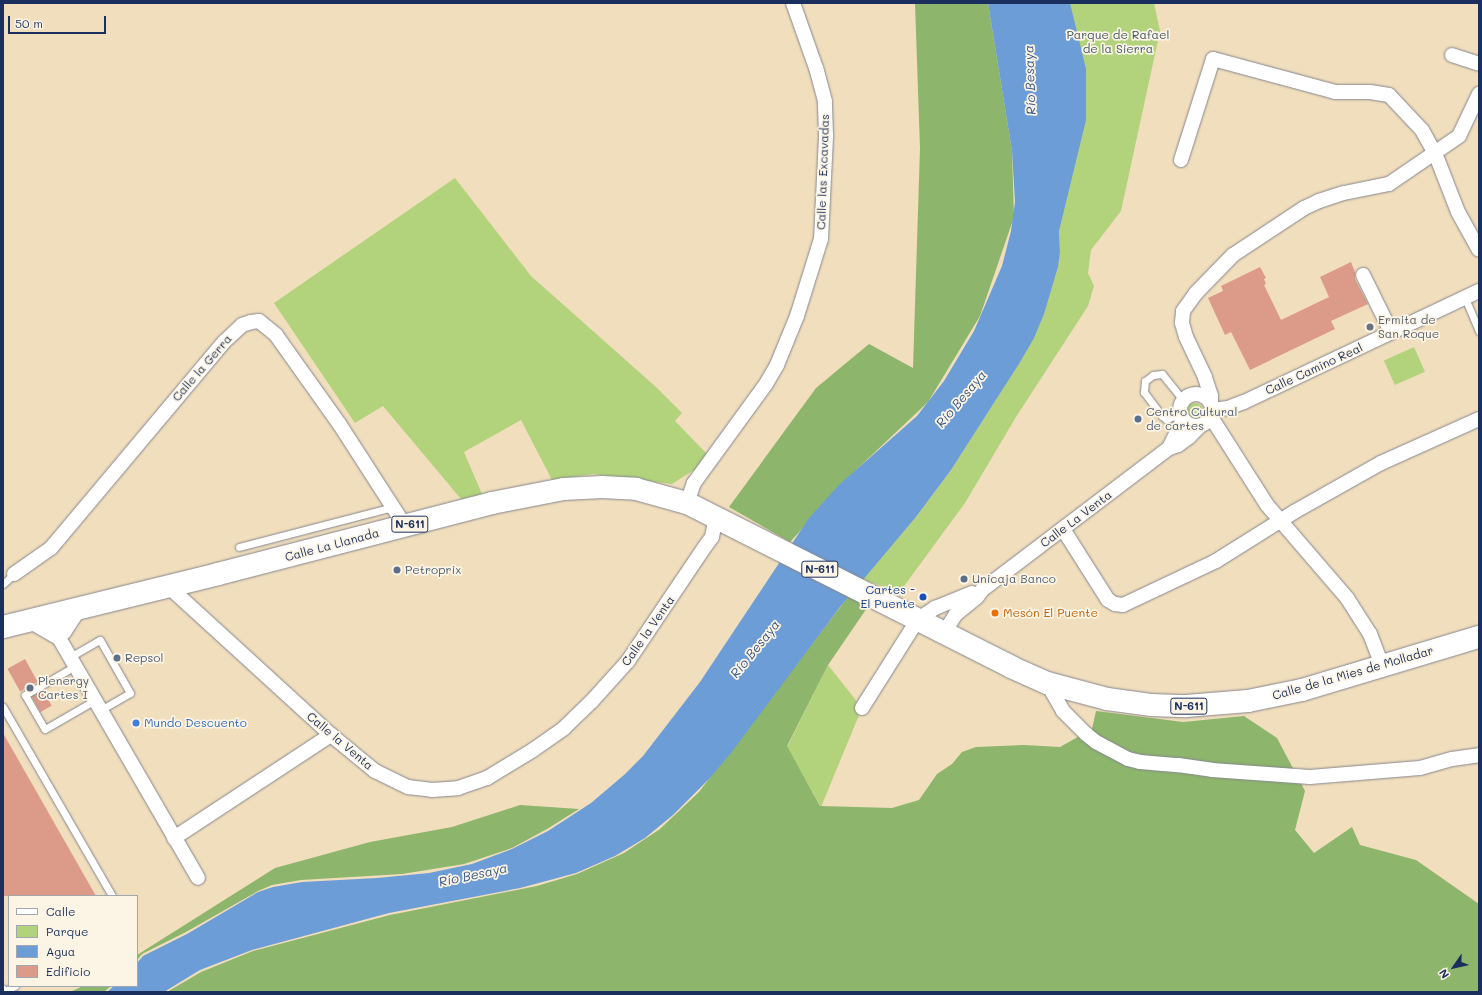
<!DOCTYPE html>
<html>
<head>
<meta charset="utf-8">
<style>
	body { margin:0 }
	#map { position:relative; width:1482px; height:995px; overflow:hidden; background:#f1debd; font-family:Mali,sans-serif }
	div>[style] { position:absolute }
	[style*='--x'] { left:calc(var(--x)*1px); top:calc(var(--y)*1px); width:calc(var(--w)*1px); rotate:calc(var(--a)*1deg) }
	.green>* { inset:0; background:#b2d37c; transform-origin:0 0 }
	.round { border-radius:50% }
	.forest>* { inset:0; background:#8db56c }
	.water>* { inset:0; background:#6d9dd6 }
	.building>* { inset:0; background:#db9b88; transform-origin:0 0 }
	.roads { filter:drop-shadow(0 0 1px #86868e) drop-shadow(0 0 1px #86868e) }
	.service>* { height:7px; margin:-3.5px; padding:0 3.5px; transform-origin:3.5px; border-radius:3.5px; background:#fff }
	.minor>* { height:14px; margin:-7px; padding:0 7px; transform-origin:7px; border-radius:7px; background:#fff }
	.minor>.ring { margin:-7px; padding:0; box-sizing:content-box; background:none; border:14px solid #fff; border-radius:50% }
	.trunk>* { height:22px; margin:-11px; padding:0 11px; transform-origin:11px; border-radius:11px; background:#fff }
	.dots>* { width:11px; height:11px; translate:-50% -50%; box-sizing:border-box; border:2px solid #fcf5e5; border-radius:50% }
	span { translate:-50% -50%; white-space:nowrap; text-align:center; line-height:1.15; -webkit-text-stroke:3.5px #fcf5e5; paint-order:stroke }
	.shield-label span { padding:1px 3px; background:#fcf5e5; border:1px solid; border-radius:3px; -webkit-text-stroke-width:0 }
	.shield-label { font-size:11px; color:#1b2f5e; font-weight:700 }
	.park-label { font-size:12px; color:#415866 }
	.street-label { font-size:12px; color:#1b2f5e }
	.worship-label { font-size:12px; color:#5b616d }
	.left { translate:0 -50%; text-align:left }
	.service-label { font-size:12px; color:#4e5e75 }
	.transit-label { font-size:12px; color:#164399 }
	.right { translate:-100% -50%; text-align:right }
	.food-label { font-size:12px; color:#c56008 }
	.shop-label { font-size:12px; color:#366cbe }
	.water-label { font-size:13px; color:#385688; font-style:italic }
	.frame { position:absolute; inset:0; border:4px solid #1b2f5e; pointer-events:none }
	.legend { position:absolute; left:8px; top:895px; width:130px; height:92px; box-sizing:border-box; background:#fcf5e5; border:1px solid #a2a6af; margin:0; padding:5px 7px; list-style:none; font-size:12px; color:#1b2f5e }
	.legend li { display:flex; align-items:center; gap:8px; height:20px }
	.legend b { width:20px; border:1px solid #a2a6af }
	.north { position:absolute; left:1434px; top:947px; width:40px; height:40px; -webkit-text-stroke:3px #fcf5e5; paint-order:stroke; rotate:236deg; font-size:11px; font-weight:700; line-height:16px; text-align:center; color:#1b2f5e }
	.north::after { content:''; display:block; margin:auto; width:14px; height:18px; background:#1b2f5e; clip-path:polygon(50% 0,100% 100%,50% 72%,0 100%) }
	.scale { position:absolute; left:8px; top:16px; width:98px; height:18px; box-sizing:border-box; border:2px solid #1b2f5e; border-top:0; padding-left:5px; font-size:12px; line-height:14px; white-space:nowrap; color:#1b2f5e; -webkit-text-stroke:3px #fcf5e5; paint-order:stroke }
</style>
</head>
<body>
<div id="map">
	<div class="green">
		<div style="clip-path:polygon(1070px 3px,1154px 3px,1160px 31px,1121px 211px,1091px 250px,1088px 273px,1094px 286px,1088px 306px,1016px 417px,965px 503px,899px 593px,863px 579px,916px 517px,951px 470px,1019px 364px,1037px 330px,1056px 274px,1060px 252px,1059px 231px)"></div>
		<div style="clip-path:polygon(455px 178px,531px 276px,656px 387px,682px 413px,675px 421px,707px 454px,697px 468px,672px 484px,593px 474px,552px 480px,521px 420px,464px 452px,482px 494px,461px 499px,383px 406px,355px 423px,274px 303px)"></div>
		<div style="left:1414px;top:347px;width:27px;height:33px;rotate:66deg"></div>
		<div class="round" style="left:1187px;top:403px;width:16px;height:16px"></div>
		<div style="clip-path:polygon(828px 665px,862px 708px,821px 807px,787px 747px)"></div>
	</div>
	<div class="forest">
		<div style="clip-path:polygon(915px 3px,988px 3px,1012px 151px,1014px 217px,980px 316px,928px 402px,855px 471px,790px 542px,729px 507px,816px 388px,869px 344px,913px 368px,920px 148px)"></div>
		<div style="clip-path:polygon(851px 593px,869px 605px,828px 665px,787px 746px,820px 806px,892px 808px,919px 800px,937px 774px,952px 764px,962px 752px,976px 747px,1024px 745px,1060px 747px,1092px 729px,1096px 711px,1183px 722px,1244px 716px,1277px 738px,1305px 791px,1295px 830px,1314px 853px,1352px 827px,1360px 845px,1416px 860px,1479px 904px,1479px 992px,167px 992px,201px 972px,253px 951px,390px 915px,537px 886px,577px 874px,624px 853px,660px 829px,699px 792px)"></div>
		<div style="clip-path:polygon(520px 805px,579px 809px,547px 829px,512px 848px,464px 864px,402px 874px,301px 880px,272px 885px,258px 891px,186px 932px,142px 954px,137px 960px,137px 955px,275px 868px,370px 842px,452px 827px)"></div>
		<div style="clip-path:polygon(83px 986px,111px 986px,104px 992px,70px 992px)"></div>
	</div>
	<div class="water">
		<div style="clip-path:polygon(988px 3px,1070px 3px,1086px 69px,1086px 120px,1059px 231px,1060px 252px,1058px 267px,1044px 314px,1034px 338px,1019px 364px,951px 470px,916px 517px,840px 607px,731px 753px,709px 779px,673px 815px,645px 838px,615px 856px,576px 873px,520px 888px,389px 913px,252px 950px,200px 970px,164px 992px,107px 992px,114px 986px,137px 986px,137px 963px,143px 956px,187px 934px,258px 892px,273px 887px,302px 882px,377px 878px,429px 873px,472px 864px,512px 849px,548px 831px,591px 803px,624px 775px,643px 756px,700px 682px,809px 518px,840px 484px,917px 416px,944px 381px,974px 331px,1002px 266px,1011px 231px,1015px 202px,1012px 151px)"></div>
	</div>
	<div class="building">
		<div style="clip-path:polygon(1351px 262px,1355px 272px,1355px 279px,1368px 304px,1331px 321px,1335px 329px,1250px 370px,1231px 332px,1225px 335px,1208px 298px,1223px 291px,1221px 286px,1260px 267px,1266px 278px,1264px 279px,1266px 284px,1264px 285px,1281px 320px,1329px 297px,1320px 277px)"></div>
		<div style="left:25px;top:659px;width:26px;height:20px;rotate:61deg"></div>
		<div style="left:43px;top:690px;width:18px;height:13px;rotate:61deg"></div>
		<div style="clip-path:polygon(3px 733px,96px 896px,3px 896px)"></div>
	</div>
	<div class="roads">
		<div class="service">
			<div style="--x:1465;--y:298;--w:36;--a:67"></div>
			<div style="--x:1180;--y:414;--w:15;--a:160"></div>
			<div style="--x:1166;--y:419;--w:5;--a:-143"></div>
			<div style="--x:1162;--y:416;--w:30;--a:-127"></div>
			<div style="--x:1144;--y:392;--w:11;--a:-85"></div>
			<div style="--x:1145;--y:381;--w:10;--a:-37"></div>
			<div style="--x:1153;--y:375;--w:9;--a:-6"></div>
			<div style="--x:1162;--y:374;--w:33;--a:51"></div>
			<div style="--x:239;--y:547;--w:159;--a:-14.6"></div>
			<div style="--x:3;--y:584;--w:15;--a:-42"></div>
			<div style="--x:70;--y:657;--w:34;--a:-30"></div>
			<div style="--x:100;--y:640;--w:61;--a:60.5"></div>
			<div style="--x:130;--y:693;--w:34;--a:150"></div>
			<div style="--x:75;--y:666;--w:58;--a:149.9"></div>
			<div style="--x:25;--y:695;--w:39;--a:60"></div>
			<div style="--x:45;--y:729;--w:58;--a:-30.1"></div>
			<div style="--x:3;--y:707;--w:218;--a:60"></div>
			<div style="--x:3;--y:989;--w:3;--a:45"></div>
			<div style="--x:5;--y:991;--w:11;--a:-27"></div>
		</div>
		<div class="minor">
			<div style="--x:1452;--y:55;--w:28;--a:18"></div>
			<div style="--x:1181;--y:160;--w:106;--a:-72.4"></div>
			<div style="--x:1213;--y:59;--w:126;--a:15.1"></div>
			<div style="--x:1335;--y:92;--w:35;--a:0"></div>
			<div style="--x:1370;--y:92;--w:19;--a:9"></div>
			<div style="--x:1389;--y:95;--w:48;--a:46.7"></div>
			<div style="--x:1422;--y:130;--w:26;--a:61"></div>
			<div style="--x:1435;--y:153;--w:63;--a:68.7"></div>
			<div style="--x:1458;--y:212;--w:43;--a:61.1"></div>
			<div style="--x:1363;--y:275;--w:64;--a:63.8"></div>
			<div class="ring" style="left:1180px;top:394px;width:18px;height:18px"></div>
			<div style="--x:1211;--y:403;--w:7;--a:-90"></div>
			<div style="--x:1211;--y:396;--w:20;--a:-108"></div>
			<div style="--x:1205;--y:377;--w:44;--a:-115.4"></div>
			<div style="--x:1186;--y:337;--w:15;--a:-106"></div>
			<div style="--x:1182;--y:323;--w:12;--a:-85"></div>
			<div style="--x:1183;--y:311;--w:22;--a:-54"></div>
			<div style="--x:1196;--y:293;--w:53;--a:-45.8"></div>
			<div style="--x:1233;--y:255;--w:85;--a:-33.5"></div>
			<div style="--x:1304;--y:208;--w:17;--a:-25"></div>
			<div style="--x:1319;--y:201;--w:26;--a:-18"></div>
			<div style="--x:1344;--y:193;--w:46;--a:-11.3"></div>
			<div style="--x:1389;--y:184;--w:85;--a:-34.4"></div>
			<div style="--x:1459;--y:136;--w:47;--a:-64.5"></div>
			<div style="--x:1212;--y:410;--w:16;--a:-7"></div>
			<div style="--x:1228;--y:408;--w:17;--a:-21"></div>
			<div style="--x:1244;--y:402;--w:260;--a:-25.3"></div>
			<div style="--x:1211;--y:417;--w:104;--a:57.5"></div>
			<div style="--x:1267;--y:505;--w:123;--a:49.3"></div>
			<div style="--x:1347;--y:598;--w:43;--a:57.4"></div>
			<div style="--x:1370;--y:634;--w:34;--a:69"></div>
			<div style="--x:1169;--y:448;--w:32;--a:-64"></div>
			<div style="--x:687;--y:503;--w:21;--a:-71"></div>
			<div style="--x:694;--y:483;--w:122;--a:-54"></div>
			<div style="--x:766;--y:384;--w:22;--a:-60"></div>
			<div style="--x:777;--y:365;--w:53;--a:-67.8"></div>
			<div style="--x:797;--y:316;--w:81;--a:-72.7"></div>
			<div style="--x:821;--y:239;--w:104;--a:-87.2"></div>
			<div style="--x:826;--y:135;--w:34;--a:-92"></div>
			<div style="--x:825;--y:101;--w:34;--a:-105"></div>
			<div style="--x:816;--y:68;--w:69;--a:-109.5"></div>
			<div style="--x:1063;--y:529;--w:84;--a:57.6"></div>
			<div style="--x:1108;--y:600;--w:8;--a:30"></div>
			<div style="--x:1115;--y:604;--w:8;--a:7"></div>
			<div style="--x:1123;--y:605;--w:103;--a:-25.3"></div>
			<div style="--x:1216;--y:561;--w:92;--a:-32.1"></div>
			<div style="--x:1294;--y:512;--w:100;--a:-29.4"></div>
			<div style="--x:1381;--y:463;--w:107;--a:-24.2"></div>
			<div style="--x:14;--y:574;--w:45;--a:-35.1"></div>
			<div style="--x:51;--y:548;--w:269;--a:-50"></div>
			<div style="--x:224;--y:342;--w:25;--a:-43"></div>
			<div style="--x:242;--y:325;--w:9;--a:-18"></div>
			<div style="--x:251;--y:322;--w:8;--a:-7"></div>
			<div style="--x:259;--y:321;--w:22;--a:39"></div>
			<div style="--x:276;--y:335;--w:110;--a:54.6"></div>
			<div style="--x:340;--y:425;--w:120;--a:57.2"></div>
			<div style="--x:169;--y:587;--w:219;--a:42.4"></div>
			<div style="--x:331;--y:735;--w:57;--a:39.3"></div>
			<div style="--x:375;--y:771;--w:37;--a:26"></div>
			<div style="--x:408;--y:787;--w:24;--a:7"></div>
			<div style="--x:432;--y:790;--w:26;--a:-4"></div>
			<div style="--x:458;--y:788;--w:31;--a:-19"></div>
			<div style="--x:487;--y:778;--w:54;--a:-31.3"></div>
			<div style="--x:533;--y:750;--w:38;--a:-35"></div>
			<div style="--x:564;--y:728;--w:39;--a:-44"></div>
			<div style="--x:592;--y:701;--w:54;--a:-48"></div>
			<div style="--x:628;--y:661;--w:136;--a:-56.1"></div>
			<div style="--x:704;--y:548;--w:14;--a:-54"></div>
			<div style="--x:712;--y:537;--w:20;--a:-79"></div>
			<div style="--x:45;--y:617;--w:14;--a:36"></div>
			<div style="--x:56;--y:625;--w:13;--a:77"></div>
			<div style="--x:59;--y:638;--w:277;--a:59.9"></div>
			<div style="--x:29;--y:621;--w:34;--a:30"></div>
			<div style="--x:922;--y:621;--w:8;--a:-60"></div>
			<div style="--x:926;--y:614;--w:11;--a:-34"></div>
			<div style="--x:935;--y:608;--w:40;--a:-22"></div>
			<div style="--x:944;--y:633;--w:22;--a:-58"></div>
			<div style="--x:956;--y:614;--w:27;--a:-39"></div>
			<div style="--x:977;--y:597;--w:9;--a:-54"></div>
			<div style="--x:982;--y:590;--w:235;--a:-37.2"></div>
			<div style="--x:1169;--y:448;--w:9;--a:-18"></div>
			<div style="--x:1178;--y:445;--w:14;--a:-36"></div>
			<div style="--x:1189;--y:437;--w:14;--a:-45"></div>
			<div style="--x:59;--y:638;--w:9;--a:-49"></div>
			<div style="--x:65;--y:631;--w:27;--a:-57"></div>
			<div style="--x:1047;--y:683;--w:32;--a:60"></div>
			<div style="--x:1063;--y:711;--w:33;--a:45"></div>
			<div style="--x:1086;--y:734;--w:13;--a:39"></div>
			<div style="--x:1096;--y:742;--w:36;--a:28"></div>
			<div style="--x:1128;--y:759;--w:12;--a:14"></div>
			<div style="--x:1140;--y:762;--w:38;--a:5"></div>
			<div style="--x:1178;--y:765;--w:34;--a:8"></div>
			<div style="--x:1212;--y:770;--w:98;--a:4.1"></div>
			<div style="--x:1310;--y:777;--w:110;--a:-4.7"></div>
			<div style="--x:1420;--y:768;--w:33;--a:-16"></div>
			<div style="--x:1452;--y:759;--w:27;--a:-8"></div>
			<div style="--x:862;--y:708;--w:105;--a:-57.8"></div>
			<div style="--x:174;--y:838;--w:188;--a:-33.3"></div>
		</div>
		<div class="trunk">
			<div style="--x:3;--y:627;--w:221;--a:-13.8"></div>
			<div style="--x:218;--y:574;--w:283;--a:-14.5"></div>
			<div style="--x:492;--y:503;--w:73;--a:-11"></div>
			<div style="--x:564;--y:489;--w:38;--a:-3"></div>
			<div style="--x:602;--y:487;--w:34;--a:3"></div>
			<div style="--x:636;--y:489;--w:53;--a:15.4"></div>
			<div style="--x:687;--y:503;--w:363;--a:26.8"></div>
			<div style="--x:1011;--y:667;--w:39;--a:24"></div>
			<div style="--x:1047;--y:683;--w:62;--a:14.9"></div>
			<div style="--x:1107;--y:699;--w:44;--a:7.8"></div>
			<div style="--x:1151;--y:705;--w:35;--a:2"></div>
			<div style="--x:1186;--y:706;--w:62;--a:-4.6"></div>
			<div style="--x:1248;--y:701;--w:55;--a:-11.5"></div>
			<div style="--x:1302;--y:690;--w:185;--a:-16.7"></div>
		</div>
	</div>
	<div class="dots">
		<div style="left:1370px;top:327px;background:#6b7280"></div>
		<div style="left:1138px;top:419px;background:#5c6f8a"></div>
		<div style="left:397px;top:570px;background:#5c6f8a"></div>
		<div style="left:964px;top:579px;background:#5c6f8a"></div>
		<div style="left:923px;top:597px;background:#1a4fb4"></div>
		<div style="left:995px;top:613px;background:#e8710a"></div>
		<div style="left:117px;top:658px;background:#5c6f8a"></div>
		<div style="left:30px;top:688px;background:#5c6f8a"></div>
		<div style="left:136px;top:723px;background:#3f7fe0"></div>
	</div>
	<div class="shield-label">
		<span style="left:410px;top:524px">N-611</span>
		<span style="left:820px;top:569px">N-611</span>
		<span style="left:1189px;top:706px">N-611</span>
	</div>
	<div class="park-label">
		<span style="left:1118px;top:42px">Parque de Rafael<br>de la Sierra</span>
	</div>
	<div class="street-label">
		<span style="left:823px;top:172px;rotate:-88deg">Calle las Excavadas</span>
		<span style="left:202px;top:368px;rotate:-49deg">Calle la Gerra</span>
		<span style="left:1314px;top:369px;rotate:-25deg">Calle Camino Real</span>
		<span style="left:1076px;top:519px;rotate:-37deg">Calle La Venta</span>
		<span style="left:332px;top:545px;rotate:-15deg">Calle La Llanada</span>
		<span style="left:648px;top:631px;rotate:-55deg">Calle la Venta</span>
		<span style="left:1353px;top:673px;rotate:-16deg">Calle de la Mies de Molladar</span>
		<span style="left:340px;top:741px;rotate:40deg">Calle la Venta</span>
	</div>
	<div class="worship-label">
		<span class="left" style="left:1378px;top:327px">Ermita de<br>San Roque</span>
	</div>
	<div class="service-label">
		<span class="left" style="left:1146px;top:419px">Centro Cultural<br>de cartes</span>
		<span class="left" style="left:405px;top:570px">Petroprix</span>
		<span class="left" style="left:972px;top:579px">Unicaja Banco</span>
		<span class="left" style="left:125px;top:658px">Repsol</span>
		<span class="left" style="left:38px;top:688px">Plenergy<br>Cartes I</span>
	</div>
	<div class="transit-label">
		<span class="right" style="left:915px;top:597px">Cartes -<br>El Puente</span>
	</div>
	<div class="food-label">
		<span class="left" style="left:1003px;top:613px">Mesón El Puente</span>
	</div>
	<div class="shop-label">
		<span class="left" style="left:144px;top:723px">Mundo Descuento</span>
	</div>
	<div class="water-label">
		<span style="left:1030px;top:80px;rotate:-92deg">Río Besaya</span>
		<span style="left:961px;top:399px;rotate:-50deg">Río Besaya</span>
		<span style="left:755px;top:649px;rotate:-51deg">Río Besaya</span>
		<span style="left:473px;top:875px;rotate:-12deg">Río Besaya</span>
	</div>
	<div class="frame"></div>
	<ul class="legend">
	<li><b style="height:5px;background:#fff"></b>Calle</li>
	<li><b style="height:11px;background:#b2d37c"></b>Parque</li>
	<li><b style="height:11px;background:#6d9dd6"></b>Agua</li>
	<li><b style="height:11px;background:#db9b88"></b>Edificio</li>
	</ul>
	<div class="north">N</div>
	<div class="scale">50 m</div>
</div>
</body>
</html>
